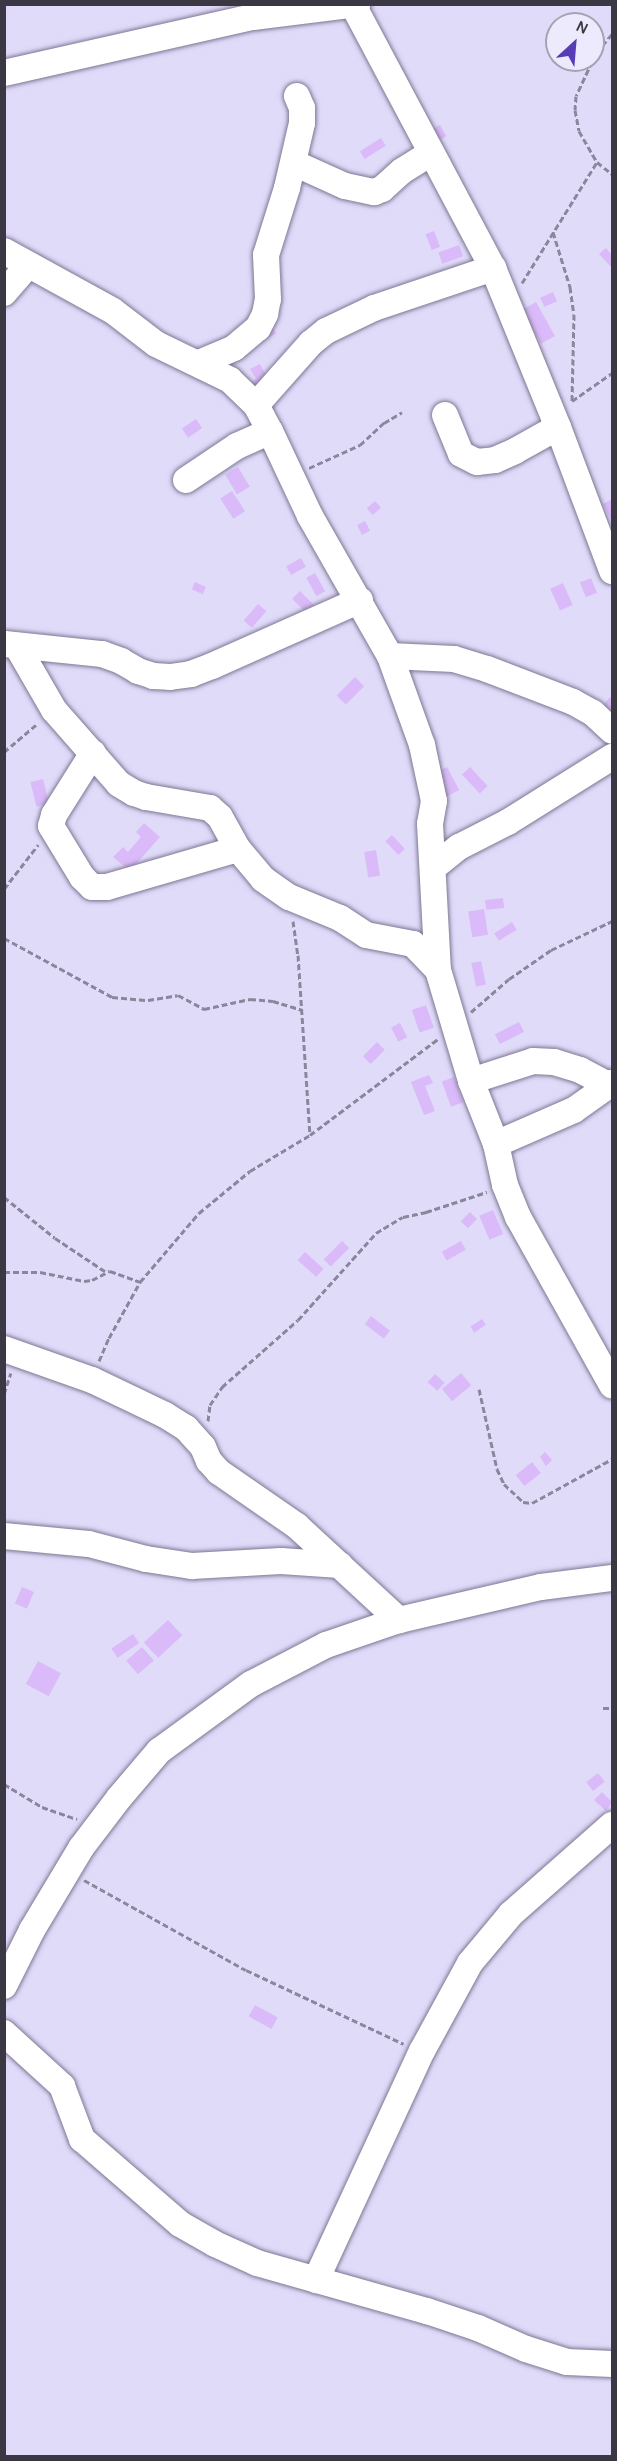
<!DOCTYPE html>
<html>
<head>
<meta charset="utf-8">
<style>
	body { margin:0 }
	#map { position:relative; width:617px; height:2461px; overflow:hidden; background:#e1dbfa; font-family:Karla,sans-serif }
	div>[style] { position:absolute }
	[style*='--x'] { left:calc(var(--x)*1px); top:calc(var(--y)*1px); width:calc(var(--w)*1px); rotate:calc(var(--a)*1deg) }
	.building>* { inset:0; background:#dabaf8; transform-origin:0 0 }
	.path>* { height:3px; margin-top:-1.5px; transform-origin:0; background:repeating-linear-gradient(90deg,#8b869b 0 6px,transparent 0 9px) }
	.roads { filter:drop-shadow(0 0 2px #7d7793) drop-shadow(0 0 2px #7d7793) }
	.minor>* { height:26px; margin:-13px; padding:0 13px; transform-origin:13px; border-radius:13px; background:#fff }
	span { translate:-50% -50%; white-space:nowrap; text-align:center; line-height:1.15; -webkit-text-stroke:6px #eeeafd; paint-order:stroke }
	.frame { position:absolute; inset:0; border:6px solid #3b3844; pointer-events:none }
	.north { position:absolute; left:545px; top:12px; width:60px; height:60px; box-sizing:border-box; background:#eeeafd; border:2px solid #a6a3b3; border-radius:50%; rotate:26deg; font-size:16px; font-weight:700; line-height:24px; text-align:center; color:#3b3844 }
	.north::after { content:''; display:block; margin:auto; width:21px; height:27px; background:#573db5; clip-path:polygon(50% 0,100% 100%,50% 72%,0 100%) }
</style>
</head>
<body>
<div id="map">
	<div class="building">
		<div style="left:440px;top:125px;width:13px;height:9px;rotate:61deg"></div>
		<div style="left:381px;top:138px;width:9px;height:25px;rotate:58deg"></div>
		<div style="left:434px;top:231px;width:17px;height:9px;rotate:69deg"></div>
		<div style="left:459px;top:245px;width:12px;height:22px;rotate:70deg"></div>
		<div style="clip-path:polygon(606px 248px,612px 255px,612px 268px,599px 254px)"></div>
		<div style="left:553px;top:292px;width:10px;height:14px;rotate:66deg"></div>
		<div style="left:536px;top:302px;width:39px;height:16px;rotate:61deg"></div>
		<div style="left:271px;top:325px;width:10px;height:16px;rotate:61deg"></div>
		<div style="clip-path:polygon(260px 364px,269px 381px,252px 389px,249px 383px,256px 379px,250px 369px)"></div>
		<div style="left:196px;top:419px;width:11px;height:17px;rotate:56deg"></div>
		<div style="left:238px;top:467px;width:23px;height:15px;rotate:59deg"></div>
		<div style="left:232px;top:491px;width:24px;height:14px;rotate:57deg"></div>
		<div style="clip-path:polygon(612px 499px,612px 522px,603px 504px)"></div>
		<div style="left:375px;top:501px;width:9px;height:11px;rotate:49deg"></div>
		<div style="left:365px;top:521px;width:11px;height:9px;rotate:63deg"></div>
		<div style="left:301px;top:558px;width:10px;height:17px;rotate:61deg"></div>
		<div style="left:315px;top:573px;width:21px;height:10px;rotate:61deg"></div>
		<div style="left:591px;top:578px;width:16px;height:12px;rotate:68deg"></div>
		<div style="left:195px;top:582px;width:12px;height:8px;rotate:24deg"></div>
		<div style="left:563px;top:583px;width:24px;height:14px;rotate:66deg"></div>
		<div style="left:300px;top:591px;width:20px;height:11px;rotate:45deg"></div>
		<div style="left:258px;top:604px;width:11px;height:22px;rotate:41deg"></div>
		<div style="left:355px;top:677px;width:13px;height:26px;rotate:45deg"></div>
		<div style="clip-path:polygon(610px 697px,612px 699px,612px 716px,602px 706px)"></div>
		<div style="left:447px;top:767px;width:26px;height:15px;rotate:62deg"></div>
		<div style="left:470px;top:767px;width:26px;height:11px;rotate:47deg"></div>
		<div style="left:43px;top:779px;width:25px;height:13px;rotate:76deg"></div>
		<div style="clip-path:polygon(144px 823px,160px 837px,130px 871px,113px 857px,123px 847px,128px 852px,141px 837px,136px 832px)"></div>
		<div style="left:392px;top:835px;width:19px;height:9px;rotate:47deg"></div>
		<div style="left:376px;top:850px;width:26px;height:12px;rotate:81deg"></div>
		<div style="left:503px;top:898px;width:10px;height:18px;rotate:84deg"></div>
		<div style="left:484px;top:909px;width:26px;height:16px;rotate:81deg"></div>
		<div style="left:512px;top:922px;width:9px;height:21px;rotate:58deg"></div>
		<div style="left:481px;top:961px;width:24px;height:10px;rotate:78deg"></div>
		<div style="left:426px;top:1005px;width:24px;height:15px;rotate:71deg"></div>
		<div style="left:519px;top:1022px;width:11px;height:27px;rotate:63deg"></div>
		<div style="left:400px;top:1023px;width:16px;height:10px;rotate:63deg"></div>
		<div style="left:377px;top:1042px;width:11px;height:20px;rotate:45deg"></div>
		<div style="clip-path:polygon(429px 1075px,433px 1083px,425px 1086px,435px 1111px,424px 1115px,411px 1082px)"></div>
		<div style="left:454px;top:1077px;width:27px;height:13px;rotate:70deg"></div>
		<div style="left:493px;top:1210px;width:26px;height:15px;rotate:67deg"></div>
		<div style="left:470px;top:1212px;width:10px;height:13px;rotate:45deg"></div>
		<div style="left:342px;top:1241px;width:10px;height:26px;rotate:45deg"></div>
		<div style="left:461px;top:1241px;width:10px;height:22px;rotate:61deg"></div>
		<div style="left:305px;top:1252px;width:25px;height:11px;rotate:42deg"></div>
		<div style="left:371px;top:1316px;width:24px;height:10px;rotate:38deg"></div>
		<div style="left:482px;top:1319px;width:7px;height:14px;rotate:56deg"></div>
		<div style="left:461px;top:1373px;width:16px;height:25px;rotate:50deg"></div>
		<div style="left:435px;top:1374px;width:13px;height:11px;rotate:42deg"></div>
		<div style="clip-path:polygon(545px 1452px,552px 1460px,546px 1466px,540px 1457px)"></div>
		<div style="left:532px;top:1462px;width:14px;height:21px;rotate:51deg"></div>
		<div style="left:22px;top:1587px;width:13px;height:18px;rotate:23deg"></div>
		<div style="left:168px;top:1620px;width:21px;height:33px;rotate:47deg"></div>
		<div style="left:133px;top:1634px;width:11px;height:26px;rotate:56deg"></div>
		<div style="left:142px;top:1647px;width:18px;height:21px;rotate:49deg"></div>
		<div style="left:38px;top:1661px;width:26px;height:26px;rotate:28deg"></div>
		<div style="left:598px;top:1773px;width:11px;height:15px;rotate:52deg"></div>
		<div style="clip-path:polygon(602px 1792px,612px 1802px,606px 1811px,594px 1800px)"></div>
		<div style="left:255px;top:2005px;width:26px;height:13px;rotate:29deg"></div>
	</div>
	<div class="path">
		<div style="--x:612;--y:34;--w:25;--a:130"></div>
		<div style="--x:596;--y:53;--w:47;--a:114.9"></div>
		<div style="--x:576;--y:96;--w:14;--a:94"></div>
		<div style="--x:575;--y:110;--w:21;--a:79"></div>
		<div style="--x:579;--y:131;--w:36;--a:60"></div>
		<div style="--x:597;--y:162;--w:19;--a:39"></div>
		<div style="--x:553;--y:232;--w:58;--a:72.8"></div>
		<div style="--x:570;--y:287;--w:27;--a:82"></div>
		<div style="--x:574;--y:314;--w:87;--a:91.3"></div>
		<div style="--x:522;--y:283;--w:142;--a:-58.2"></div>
		<div style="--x:572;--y:401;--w:49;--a:-35"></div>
		<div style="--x:309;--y:468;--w:56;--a:-24.3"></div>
		<div style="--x:360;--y:445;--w:33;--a:-43"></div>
		<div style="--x:384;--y:423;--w:21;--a:-31"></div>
		<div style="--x:4;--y:752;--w:43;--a:-40.3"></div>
		<div style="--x:4;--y:889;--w:56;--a:-52.3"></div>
		<div style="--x:293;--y:921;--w:34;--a:82"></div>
		<div style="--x:298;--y:955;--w:180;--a:86.2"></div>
		<div style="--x:4;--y:938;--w:123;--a:28.6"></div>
		<div style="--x:112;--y:997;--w:36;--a:5"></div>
		<div style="--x:148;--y:1000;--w:30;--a:-9"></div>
		<div style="--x:178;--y:995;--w:30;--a:28"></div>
		<div style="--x:204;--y:1009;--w:47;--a:-12.3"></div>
		<div style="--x:250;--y:999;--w:23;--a:5"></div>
		<div style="--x:273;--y:1001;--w:30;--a:17"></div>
		<div style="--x:471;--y:1012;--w:50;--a:-41"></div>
		<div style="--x:509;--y:979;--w:51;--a:-34.6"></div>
		<div style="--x:551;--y:950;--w:68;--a:-25.4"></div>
		<div style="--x:4;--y:1197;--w:65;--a:38.8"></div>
		<div style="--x:55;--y:1238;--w:61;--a:33.7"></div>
		<div style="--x:4;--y:1272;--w:36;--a:0"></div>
		<div style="--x:40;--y:1272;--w:45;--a:11.6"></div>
		<div style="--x:84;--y:1281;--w:8;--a:-7"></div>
		<div style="--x:92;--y:1280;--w:20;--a:-27"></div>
		<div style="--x:110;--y:1271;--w:32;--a:20"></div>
		<div style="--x:99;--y:1361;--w:25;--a:-67"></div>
		<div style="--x:109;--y:1338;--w:64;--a:-61"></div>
		<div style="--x:140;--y:1282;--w:91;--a:-49.5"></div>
		<div style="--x:199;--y:1213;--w:66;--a:-39.5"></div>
		<div style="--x:250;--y:1171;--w:70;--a:-31"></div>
		<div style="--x:310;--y:1135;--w:160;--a:-36.9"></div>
		<div style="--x:479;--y:1389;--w:82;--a:77.3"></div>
		<div style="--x:497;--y:1469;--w:17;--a:65"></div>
		<div style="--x:504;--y:1484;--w:26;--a:43"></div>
		<div style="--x:523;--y:1502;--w:9;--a:6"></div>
		<div style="--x:532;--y:1503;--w:91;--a:-28.8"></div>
		<div style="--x:4;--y:1394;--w:22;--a:-72"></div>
		<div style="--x:208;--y:1421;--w:16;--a:-83"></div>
		<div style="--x:210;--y:1405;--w:22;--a:-56"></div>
		<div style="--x:222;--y:1387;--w:101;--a:-41.4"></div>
		<div style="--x:298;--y:1320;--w:117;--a:-48.1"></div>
		<div style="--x:376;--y:1233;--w:31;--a:-31"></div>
		<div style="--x:403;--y:1217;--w:24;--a:-12"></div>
		<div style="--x:426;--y:1212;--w:64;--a:-18.2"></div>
		<div style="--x:603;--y:1708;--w:9;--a:0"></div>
		<div style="--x:4;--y:1784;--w:44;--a:31.2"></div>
		<div style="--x:42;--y:1807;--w:37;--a:19"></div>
		<div style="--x:84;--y:1880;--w:185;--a:29.1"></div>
		<div style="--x:246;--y:1970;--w:174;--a:25.1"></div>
	</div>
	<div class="roads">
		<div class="minor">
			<div style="--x:353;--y:5;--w:298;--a:62"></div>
			<div style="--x:493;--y:268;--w:172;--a:67.8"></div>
			<div style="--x:558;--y:427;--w:154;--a:69.4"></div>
			<div style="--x:4;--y:73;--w:255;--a:-12.7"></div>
			<div style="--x:253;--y:17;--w:105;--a:-7.1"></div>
			<div style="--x:294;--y:163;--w:56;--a:24.3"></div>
			<div style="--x:345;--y:186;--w:30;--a:12"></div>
			<div style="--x:374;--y:192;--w:9;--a:-21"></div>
			<div style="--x:382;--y:189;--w:27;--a:-42"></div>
			<div style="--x:402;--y:171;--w:34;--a:-32"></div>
			<div style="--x:4;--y:251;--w:124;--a:28.8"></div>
			<div style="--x:113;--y:311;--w:54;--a:37.5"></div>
			<div style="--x:156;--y:344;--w:82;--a:25.9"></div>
			<div style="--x:230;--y:380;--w:36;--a:44"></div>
			<div style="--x:256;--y:405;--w:30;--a:62"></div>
			<div style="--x:270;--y:431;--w:94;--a:64.8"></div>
			<div style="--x:310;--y:516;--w:161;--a:60.3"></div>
			<div style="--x:390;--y:656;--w:95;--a:70.2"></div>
			<div style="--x:422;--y:745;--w:57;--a:77.9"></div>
			<div style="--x:434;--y:801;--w:23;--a:100"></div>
			<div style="--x:430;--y:824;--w:146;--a:86.9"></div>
			<div style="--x:438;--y:970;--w:116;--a:73.4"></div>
			<div style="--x:471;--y:1081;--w:68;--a:68.4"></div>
			<div style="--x:496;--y:1144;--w:42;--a:77.6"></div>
			<div style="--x:505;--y:1185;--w:35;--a:68"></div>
			<div style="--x:518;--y:1217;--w:193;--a:60.8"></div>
			<div style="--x:4;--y:293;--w:37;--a:-49"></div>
			<div style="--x:199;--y:363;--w:38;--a:-23"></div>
			<div style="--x:234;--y:348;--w:31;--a:-40"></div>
			<div style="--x:258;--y:328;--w:16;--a:-63"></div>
			<div style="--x:265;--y:314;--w:15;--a:-79"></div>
			<div style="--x:268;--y:299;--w:44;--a:-92.6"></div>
			<div style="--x:266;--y:255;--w:70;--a:-72.6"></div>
			<div style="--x:287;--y:188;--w:67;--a:-77"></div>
			<div style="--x:302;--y:123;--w:15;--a:-90"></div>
			<div style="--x:302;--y:108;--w:13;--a:-113"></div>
			<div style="--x:256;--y:405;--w:83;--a:-48.4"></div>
			<div style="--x:311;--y:343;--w:19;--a:-39"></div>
			<div style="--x:326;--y:331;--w:53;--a:-25.6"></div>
			<div style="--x:374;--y:308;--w:126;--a:-18.6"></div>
			<div style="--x:445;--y:415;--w:42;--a:67.7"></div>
			<div style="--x:461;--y:454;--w:18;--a:27"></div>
			<div style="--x:477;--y:462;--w:18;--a:-6"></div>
			<div style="--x:495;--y:460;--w:22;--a:-24"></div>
			<div style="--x:515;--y:451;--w:49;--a:-29.2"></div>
			<div style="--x:186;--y:480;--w:61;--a:-33.7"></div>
			<div style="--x:237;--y:446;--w:36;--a:-24"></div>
			<div style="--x:5;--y:644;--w:98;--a:5.9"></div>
			<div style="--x:102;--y:654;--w:20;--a:20"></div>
			<div style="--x:121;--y:661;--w:20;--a:30"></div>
			<div style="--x:138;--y:671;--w:16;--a:18"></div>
			<div style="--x:153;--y:676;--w:17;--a:3"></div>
			<div style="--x:170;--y:677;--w:21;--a:-8"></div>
			<div style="--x:191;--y:674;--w:22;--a:-21"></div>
			<div style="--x:212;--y:666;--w:162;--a:-24"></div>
			<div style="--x:17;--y:646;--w:74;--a:60"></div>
			<div style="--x:54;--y:710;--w:98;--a:48.7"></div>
			<div style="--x:119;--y:784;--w:17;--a:31"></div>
			<div style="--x:134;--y:793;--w:13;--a:18"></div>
			<div style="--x:146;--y:797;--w:65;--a:9.8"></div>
			<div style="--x:210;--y:808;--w:13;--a:42"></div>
			<div style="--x:220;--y:817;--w:37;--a:61"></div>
			<div style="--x:238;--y:849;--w:39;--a:50"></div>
			<div style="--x:263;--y:879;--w:32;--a:35"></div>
			<div style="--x:289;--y:897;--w:55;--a:22.4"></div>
			<div style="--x:340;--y:918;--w:31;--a:33"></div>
			<div style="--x:366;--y:935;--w:48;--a:10.8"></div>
			<div style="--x:413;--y:944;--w:36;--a:46"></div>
			<div style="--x:390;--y:656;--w:64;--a:2.7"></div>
			<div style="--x:454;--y:659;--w:34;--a:17"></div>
			<div style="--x:487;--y:669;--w:92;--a:21"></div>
			<div style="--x:573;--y:702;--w:23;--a:29"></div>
			<div style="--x:593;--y:713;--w:26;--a:43"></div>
			<div style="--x:93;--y:753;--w:73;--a:122.2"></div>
			<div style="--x:54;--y:815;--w:11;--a:105"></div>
			<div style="--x:51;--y:826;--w:60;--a:58.7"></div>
			<div style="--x:82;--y:877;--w:14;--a:45"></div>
			<div style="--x:92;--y:887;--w:15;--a:0"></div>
			<div style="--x:107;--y:887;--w:136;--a:-16.2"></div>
			<div style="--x:434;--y:867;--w:32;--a:-39"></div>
			<div style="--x:459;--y:847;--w:55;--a:-27"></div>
			<div style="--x:508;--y:822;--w:123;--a:-32"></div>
			<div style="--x:471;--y:1081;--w:65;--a:-17.9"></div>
			<div style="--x:533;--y:1061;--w:21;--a:3"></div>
			<div style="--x:554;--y:1062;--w:27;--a:17"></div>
			<div style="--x:580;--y:1070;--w:32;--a:28"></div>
			<div style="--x:496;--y:1144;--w:85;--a:-23.6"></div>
			<div style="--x:574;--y:1110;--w:47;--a:-35.4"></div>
			<div style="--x:4;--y:1349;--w:93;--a:19.4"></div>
			<div style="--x:92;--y:1380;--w:81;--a:25.6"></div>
			<div style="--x:165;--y:1415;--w:25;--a:32"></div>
			<div style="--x:186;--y:1428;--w:25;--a:48"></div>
			<div style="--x:203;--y:1447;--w:15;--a:67"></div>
			<div style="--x:209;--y:1461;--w:15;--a:48"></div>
			<div style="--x:219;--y:1472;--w:95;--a:34.7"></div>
			<div style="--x:297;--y:1526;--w:139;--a:42.7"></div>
			<div style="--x:4;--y:1536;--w:85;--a:5.4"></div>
			<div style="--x:89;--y:1544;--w:59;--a:14.7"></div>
			<div style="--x:146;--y:1559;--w:47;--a:8.7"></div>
			<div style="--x:192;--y:1566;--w:89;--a:-3.2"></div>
			<div style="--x:281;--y:1561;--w:59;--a:3.9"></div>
			<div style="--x:4;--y:1986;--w:63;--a:-63.4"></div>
			<div style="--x:32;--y:1930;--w:96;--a:-59.1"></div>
			<div style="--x:81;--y:1848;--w:63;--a:-52.8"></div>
			<div style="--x:119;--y:1798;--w:62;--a:-49.6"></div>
			<div style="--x:159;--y:1751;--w:114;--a:-36.1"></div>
			<div style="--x:251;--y:1684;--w:85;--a:-27.5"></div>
			<div style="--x:326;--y:1645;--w:77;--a:-18.9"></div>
			<div style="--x:399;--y:1620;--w:146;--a:-13.1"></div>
			<div style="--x:541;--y:1587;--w:72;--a:-7.2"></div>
			<div style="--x:4;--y:2033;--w:79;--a:42.4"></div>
			<div style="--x:62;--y:2086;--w:57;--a:69.3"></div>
			<div style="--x:82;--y:2139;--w:130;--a:40.9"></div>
			<div style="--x:180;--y:2224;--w:40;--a:29.7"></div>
			<div style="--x:215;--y:2244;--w:46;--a:24.3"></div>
			<div style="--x:257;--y:2263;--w:177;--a:15.8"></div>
			<div style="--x:427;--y:2311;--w:54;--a:18.4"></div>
			<div style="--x:478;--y:2328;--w:52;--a:23.6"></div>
			<div style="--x:526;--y:2349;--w:43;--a:17.6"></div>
			<div style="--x:567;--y:2362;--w:45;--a:2.5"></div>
			<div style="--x:316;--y:2280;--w:252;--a:-65.2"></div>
			<div style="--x:422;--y:2051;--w:100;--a:-61.4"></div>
			<div style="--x:470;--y:1963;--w:64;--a:-50.1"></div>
			<div style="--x:511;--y:1914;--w:135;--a:-41.4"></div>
		</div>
	</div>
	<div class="frame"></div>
	<div class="north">N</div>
</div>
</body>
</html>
